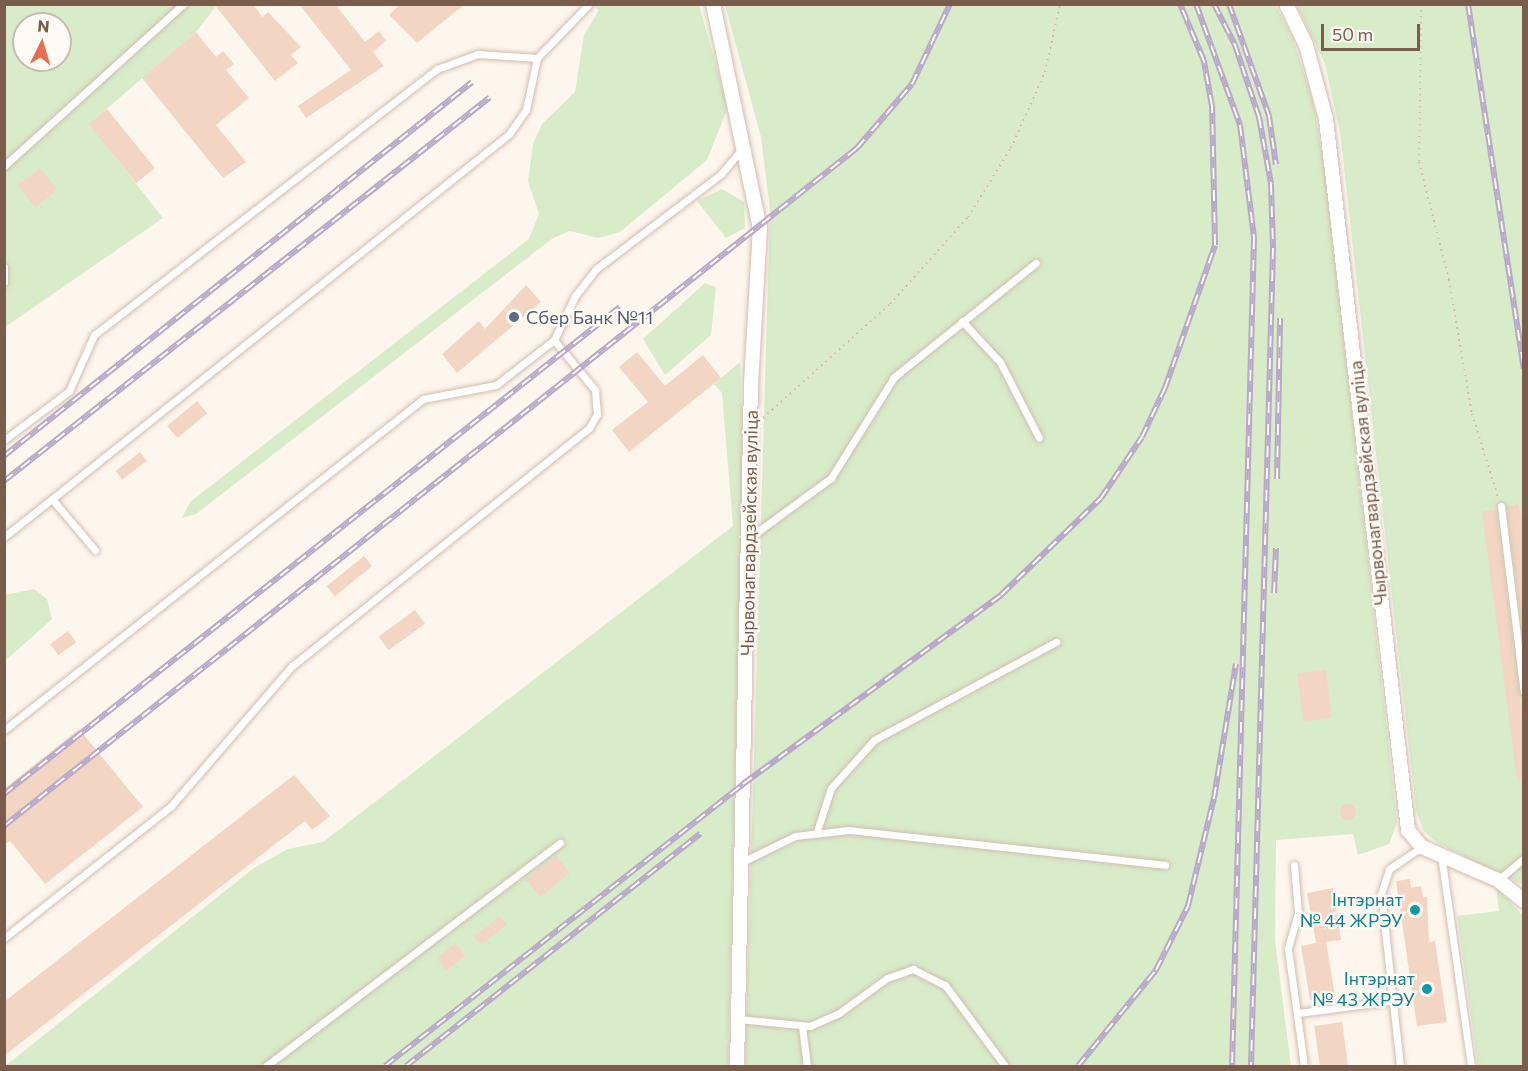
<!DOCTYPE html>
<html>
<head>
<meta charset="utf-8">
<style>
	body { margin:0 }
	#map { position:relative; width:1528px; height:1071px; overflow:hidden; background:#fdf6ec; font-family:Commissioner,sans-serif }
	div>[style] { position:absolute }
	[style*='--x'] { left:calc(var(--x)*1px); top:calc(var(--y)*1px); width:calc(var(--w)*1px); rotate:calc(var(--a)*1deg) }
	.green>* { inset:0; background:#d8ecc9 }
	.building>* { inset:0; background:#f3d5c3; transform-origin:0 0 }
	.round { border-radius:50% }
	.path>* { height:2px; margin-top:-1px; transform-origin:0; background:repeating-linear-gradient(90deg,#d9b8a5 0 1.5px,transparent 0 6px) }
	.roads { filter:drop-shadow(0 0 2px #d1beb0) drop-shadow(0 0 2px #d1beb0) }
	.lane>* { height:7px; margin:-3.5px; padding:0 3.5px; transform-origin:3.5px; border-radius:3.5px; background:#fff }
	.street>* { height:14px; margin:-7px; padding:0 7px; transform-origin:7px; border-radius:7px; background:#fff }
	.rail>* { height:6px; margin-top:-3px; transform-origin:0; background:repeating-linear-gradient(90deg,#fffaf3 0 11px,#b9a8c9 0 22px); box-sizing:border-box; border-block:2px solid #b9a8c9 }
	.dots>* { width:16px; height:16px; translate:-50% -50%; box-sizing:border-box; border:3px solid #fffaf3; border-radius:50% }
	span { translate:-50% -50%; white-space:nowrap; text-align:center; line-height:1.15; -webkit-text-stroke:4.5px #fffaf3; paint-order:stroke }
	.service-label { font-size:18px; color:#4e5e75 }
	.left { translate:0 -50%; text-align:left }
	.street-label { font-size:18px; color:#7a5c4d }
	.culture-label { font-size:18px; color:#0d838f }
	.right { translate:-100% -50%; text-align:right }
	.frame { position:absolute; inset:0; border:6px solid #7a5c4d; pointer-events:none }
	.north { position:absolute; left:12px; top:12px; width:60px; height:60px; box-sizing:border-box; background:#fffaf3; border:2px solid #cabbb1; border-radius:50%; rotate:5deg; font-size:16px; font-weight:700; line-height:24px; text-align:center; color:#7a5c4d }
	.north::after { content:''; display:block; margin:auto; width:21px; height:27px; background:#e76f51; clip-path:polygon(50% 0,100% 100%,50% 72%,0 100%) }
	.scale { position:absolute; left:1321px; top:24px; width:99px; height:27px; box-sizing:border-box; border:3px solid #7a5c4d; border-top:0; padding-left:8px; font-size:18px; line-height:21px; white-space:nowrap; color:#7a5c4d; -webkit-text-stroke:4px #fffaf3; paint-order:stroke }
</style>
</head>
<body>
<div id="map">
	<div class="green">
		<div style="clip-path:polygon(evenodd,4px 5px,217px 5px,196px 32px,89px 124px,163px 218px,5px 327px,4px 5px,24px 24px,60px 24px,60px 60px,24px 60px,24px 24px)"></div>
		<div style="clip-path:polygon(593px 5px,699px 5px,728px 107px,707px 160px,620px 232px,598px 238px,570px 231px,553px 238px,196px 514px,182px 518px,190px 502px,529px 239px,539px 214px,528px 181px,533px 144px,542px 124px,575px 92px,584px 35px,599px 10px)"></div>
		<div style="clip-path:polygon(725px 5px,1275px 5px,1292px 35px,1313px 101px,1326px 179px,1397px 822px,1389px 844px,1358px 855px,1353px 834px,1276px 840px,1275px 940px,1291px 1066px,745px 1066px,770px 210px,761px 137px)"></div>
		<div style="clip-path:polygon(1297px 5px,1523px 5px,1523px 885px,1436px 842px,1423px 830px,1416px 810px,1340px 132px,1325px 64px)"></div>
		<div style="clip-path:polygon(722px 189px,744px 202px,745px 228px,726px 238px,697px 201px)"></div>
		<div style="clip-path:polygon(705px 283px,716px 287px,711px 335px,665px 375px,643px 339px)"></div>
		<div style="clip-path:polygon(740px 362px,743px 462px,728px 1066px,5px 1066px,254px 868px,288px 849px,323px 842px,733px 526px,722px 393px,714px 384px)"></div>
		<div style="clip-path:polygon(34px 589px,47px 599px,52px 619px,5px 661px,5px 595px)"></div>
		<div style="clip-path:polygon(1496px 887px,1523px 916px,1523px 1066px,1478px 1066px,1457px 916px,1499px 911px)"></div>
	</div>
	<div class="building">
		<div style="clip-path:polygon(214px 4px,253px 4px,262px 17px,268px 12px,301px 47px,291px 55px,298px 63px,275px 81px)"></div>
		<div style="clip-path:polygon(299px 4px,335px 4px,365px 42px,379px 31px,386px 41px,373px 52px,384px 66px,306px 118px,298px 106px,351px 70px)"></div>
		<div style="clip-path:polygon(400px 4px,465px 4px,417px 43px,389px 15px)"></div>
		<div style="clip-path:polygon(196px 32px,216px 57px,223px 51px,234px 64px,226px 70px,249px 98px,216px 125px,246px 162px,223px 178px,142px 78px)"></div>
		<div style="left:107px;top:109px;width:76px;height:24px;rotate:51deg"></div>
		<div style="left:40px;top:168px;width:28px;height:28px;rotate:52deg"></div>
		<div style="clip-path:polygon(526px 285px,541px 302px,457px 373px,442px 354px,479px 321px,485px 329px)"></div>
		<div style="clip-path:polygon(637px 352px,665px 386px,703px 355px,721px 378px,629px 452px,612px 430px,648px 402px,619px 367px)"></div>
		<div style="left:197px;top:401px;width:16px;height:39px;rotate:50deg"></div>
		<div style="left:140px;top:452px;width:11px;height:31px;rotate:52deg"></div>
		<div style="clip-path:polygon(1518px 504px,1524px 526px,1524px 642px,1507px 507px)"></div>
		<div style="clip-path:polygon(1496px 510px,1524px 736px,1524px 779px,1517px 780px,1482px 511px)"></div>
		<div style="left:364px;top:556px;width:13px;height:48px;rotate:51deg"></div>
		<div style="left:415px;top:610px;width:17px;height:45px;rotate:54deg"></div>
		<div style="left:68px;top:631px;width:14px;height:22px;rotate:54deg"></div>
		<div style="left:1326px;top:670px;width:48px;height:29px;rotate:83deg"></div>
		<div style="clip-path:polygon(79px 729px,143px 807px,45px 884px,10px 841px,4px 845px,4px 789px)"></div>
		<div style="clip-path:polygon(294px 775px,330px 816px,312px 830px,305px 821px,4px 1056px,4px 1002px)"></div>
		<div class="round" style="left:1340px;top:804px;width:16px;height:16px"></div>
		<div style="left:556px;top:856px;width:22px;height:38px;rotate:51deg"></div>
		<div style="clip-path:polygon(1410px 879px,1411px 888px,1421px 886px,1423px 897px,1427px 897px,1429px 942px,1435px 941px,1447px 1022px,1417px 1026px,1396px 881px)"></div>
		<div style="clip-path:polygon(1333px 888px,1341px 940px,1326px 942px,1335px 996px,1310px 1000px,1301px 946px,1316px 943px,1307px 893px)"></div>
		<div style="left:500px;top:916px;width:11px;height:33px;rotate:52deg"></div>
		<div style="left:455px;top:943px;width:16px;height:24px;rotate:50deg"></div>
		<div style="left:1342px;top:1022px;width:44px;height:28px;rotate:82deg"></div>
	</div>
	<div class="path">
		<div style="--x:1421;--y:4;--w:158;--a:90.7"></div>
		<div style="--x:1419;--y:162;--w:122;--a:75.7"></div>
		<div style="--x:1449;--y:280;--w:136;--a:80.3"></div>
		<div style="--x:1472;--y:414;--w:87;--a:72.6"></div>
		<div style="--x:763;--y:418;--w:171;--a:-41.9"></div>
		<div style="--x:890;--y:304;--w:117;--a:-48.1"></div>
		<div style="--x:968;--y:217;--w:81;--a:-58.1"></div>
		<div style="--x:1011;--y:148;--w:83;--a:-65.9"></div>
		<div style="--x:1045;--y:72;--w:70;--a:-77.6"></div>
	</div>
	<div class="roads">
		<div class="lane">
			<div style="--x:4;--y:166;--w:241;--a:-42.1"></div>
			<div style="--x:4;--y:267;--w:15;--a:90"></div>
			<div style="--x:962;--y:321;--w:56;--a:47.2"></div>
			<div style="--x:1000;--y:362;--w:85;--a:62.8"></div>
			<div style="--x:4;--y:440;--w:81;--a:-37"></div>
			<div style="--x:69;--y:391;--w:61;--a:-65.9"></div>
			<div style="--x:94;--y:335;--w:434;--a:-37.8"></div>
			<div style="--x:437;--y:69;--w:44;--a:-20.1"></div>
			<div style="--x:478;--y:54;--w:59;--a:3.9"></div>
			<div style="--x:52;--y:499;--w:585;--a:-38.61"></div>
			<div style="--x:509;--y:134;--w:29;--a:-55"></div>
			<div style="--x:526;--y:110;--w:53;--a:-78.1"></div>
			<div style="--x:537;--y:58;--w:75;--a:-46.1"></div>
			<div style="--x:1501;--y:506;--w:187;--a:83"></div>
			<div style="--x:4;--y:537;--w:61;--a:-38.4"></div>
			<div style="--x:52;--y:499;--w:67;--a:49.9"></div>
			<div style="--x:749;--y:538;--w:102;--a:-36.2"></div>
			<div style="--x:831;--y:478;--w:119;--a:-58"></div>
			<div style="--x:894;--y:377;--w:182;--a:-38.8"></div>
			<div style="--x:4;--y:730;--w:534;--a:-38.31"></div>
			<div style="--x:423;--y:399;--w:74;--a:-10.9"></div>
			<div style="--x:496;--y:385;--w:73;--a:-37.8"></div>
			<div style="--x:817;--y:831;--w:45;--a:-72"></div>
			<div style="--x:831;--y:788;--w:64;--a:-48.1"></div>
			<div style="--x:874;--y:740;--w:207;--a:-28.3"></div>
			<div style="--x:1441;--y:855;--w:213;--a:81.9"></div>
			<div style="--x:742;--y:862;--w:59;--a:-26.1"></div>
			<div style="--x:795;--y:836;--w:54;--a:-6.3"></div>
			<div style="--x:849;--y:830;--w:318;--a:6.3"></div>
			<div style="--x:1294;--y:865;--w:48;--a:85.2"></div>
			<div style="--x:1298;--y:913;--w:37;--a:106"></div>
			<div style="--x:1288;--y:949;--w:118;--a:82.2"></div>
			<div style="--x:1498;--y:880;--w:34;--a:-40"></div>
			<div style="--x:4;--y:938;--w:213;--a:-38.3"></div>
			<div style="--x:171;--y:806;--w:185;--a:-49.2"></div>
			<div style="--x:292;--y:666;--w:381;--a:-38.7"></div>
			<div style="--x:589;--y:428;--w:16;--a:-60"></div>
			<div style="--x:597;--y:414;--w:24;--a:-95"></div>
			<div style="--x:595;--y:390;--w:65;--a:-129.4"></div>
			<div style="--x:554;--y:340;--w:49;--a:-64.5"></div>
			<div style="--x:575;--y:296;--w:34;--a:-52"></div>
			<div style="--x:596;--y:269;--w:157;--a:-37.2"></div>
			<div style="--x:721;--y:174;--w:33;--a:-50"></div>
			<div style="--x:1298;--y:1013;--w:93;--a:-7.4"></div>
			<div style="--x:738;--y:1019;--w:72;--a:5.6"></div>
			<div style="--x:810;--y:1026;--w:32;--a:-24"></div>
			<div style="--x:839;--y:1013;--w:59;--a:-36.1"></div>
			<div style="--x:887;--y:978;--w:28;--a:-19"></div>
			<div style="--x:913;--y:969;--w:36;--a:27"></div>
			<div style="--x:945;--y:985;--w:101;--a:53.5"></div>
			<div style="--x:802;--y:1026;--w:40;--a:82.9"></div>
			<div style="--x:266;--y:1066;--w:369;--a:-37.2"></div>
			<div style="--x:1400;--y:1066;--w:173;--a:-96.3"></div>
			<div style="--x:1381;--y:894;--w:26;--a:-72"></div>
			<div style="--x:1389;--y:869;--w:40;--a:-34"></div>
		</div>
		<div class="street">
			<div style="--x:713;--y:4;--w:229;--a:78.2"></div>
			<div style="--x:760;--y:228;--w:154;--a:93.3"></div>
			<div style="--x:751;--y:382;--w:684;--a:91.17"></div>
			<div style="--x:1286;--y:4;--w:46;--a:64"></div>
			<div style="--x:1306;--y:45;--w:77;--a:74.9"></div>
			<div style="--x:1326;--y:119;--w:716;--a:83.42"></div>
			<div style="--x:1408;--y:830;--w:22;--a:51"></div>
			<div style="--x:1422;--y:847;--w:83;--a:23.5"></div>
			<div style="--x:1498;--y:880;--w:33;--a:39"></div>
		</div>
	</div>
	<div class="rail">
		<div style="--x:1196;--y:4;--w:129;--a:70"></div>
		<div style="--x:1240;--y:125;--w:114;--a:82.9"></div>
		<div style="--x:1254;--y:238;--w:828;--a:91.52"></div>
		<div style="--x:1214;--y:4;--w:46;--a:62.9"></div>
		<div style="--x:1235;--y:45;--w:76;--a:71.6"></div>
		<div style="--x:1259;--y:117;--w:68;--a:79.8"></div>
		<div style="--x:1271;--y:184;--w:64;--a:88.2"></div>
		<div style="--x:1273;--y:248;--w:818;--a:91.54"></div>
		<div style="--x:1229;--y:4;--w:119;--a:70.3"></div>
		<div style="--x:1269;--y:116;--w:49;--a:81.9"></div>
		<div style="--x:1468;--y:4;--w:369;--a:81.3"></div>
		<div style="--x:4;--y:456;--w:599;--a:-38.63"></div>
		<div style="--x:1277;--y:479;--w:161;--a:-88.9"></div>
		<div style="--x:4;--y:481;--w:619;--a:-38.31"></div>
		<div style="--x:1274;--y:593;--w:45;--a:-87.5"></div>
		<div style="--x:4;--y:794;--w:785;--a:-38.33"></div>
		<div style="--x:4;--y:826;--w:1090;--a:-38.48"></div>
		<div style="--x:857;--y:148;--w:84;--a:-49.3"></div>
		<div style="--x:912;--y:84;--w:89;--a:-64.6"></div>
		<div style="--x:385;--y:1066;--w:456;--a:-38.2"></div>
		<div style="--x:743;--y:784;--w:320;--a:-36.2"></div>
		<div style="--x:1001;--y:595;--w:139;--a:-44.1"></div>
		<div style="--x:1101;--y:498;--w:73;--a:-56.1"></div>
		<div style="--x:1142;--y:437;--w:54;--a:-64.9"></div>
		<div style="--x:1165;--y:388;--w:151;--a:-70.7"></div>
		<div style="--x:1215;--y:245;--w:139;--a:-91.2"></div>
		<div style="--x:1212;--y:106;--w:46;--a:-100.1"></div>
		<div style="--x:1204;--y:61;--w:62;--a:-112.8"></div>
		<div style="--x:406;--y:1066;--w:375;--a:-38.3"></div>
		<div style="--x:1078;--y:1066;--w:124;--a:-50.9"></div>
		<div style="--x:1156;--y:970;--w:72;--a:-63.4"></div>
		<div style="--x:1188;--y:906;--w:111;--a:-76.5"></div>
		<div style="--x:1214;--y:798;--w:136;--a:-80.7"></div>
	</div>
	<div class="dots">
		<div style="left:514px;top:317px;background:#5c6f8a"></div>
		<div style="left:1415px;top:910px;background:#0f9aa8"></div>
		<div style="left:1427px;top:989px;background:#0f9aa8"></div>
	</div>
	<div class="service-label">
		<span class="left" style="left:526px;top:317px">Сбер Банк №11</span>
	</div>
	<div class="street-label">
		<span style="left:1368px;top:483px;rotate:-96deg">Чырвонагвардзейская вуліца</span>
		<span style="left:749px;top:533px;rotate:-89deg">Чырвонагвардзейская вуліца</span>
	</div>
	<div class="culture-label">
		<span class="right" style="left:1403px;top:910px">Інтэрнат<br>№ 44 ЖРЭУ</span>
		<span class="right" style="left:1415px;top:989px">Інтэрнат<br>№ 43 ЖРЭУ</span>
	</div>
	<div class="frame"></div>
	<div class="north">N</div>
	<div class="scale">50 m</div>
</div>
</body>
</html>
